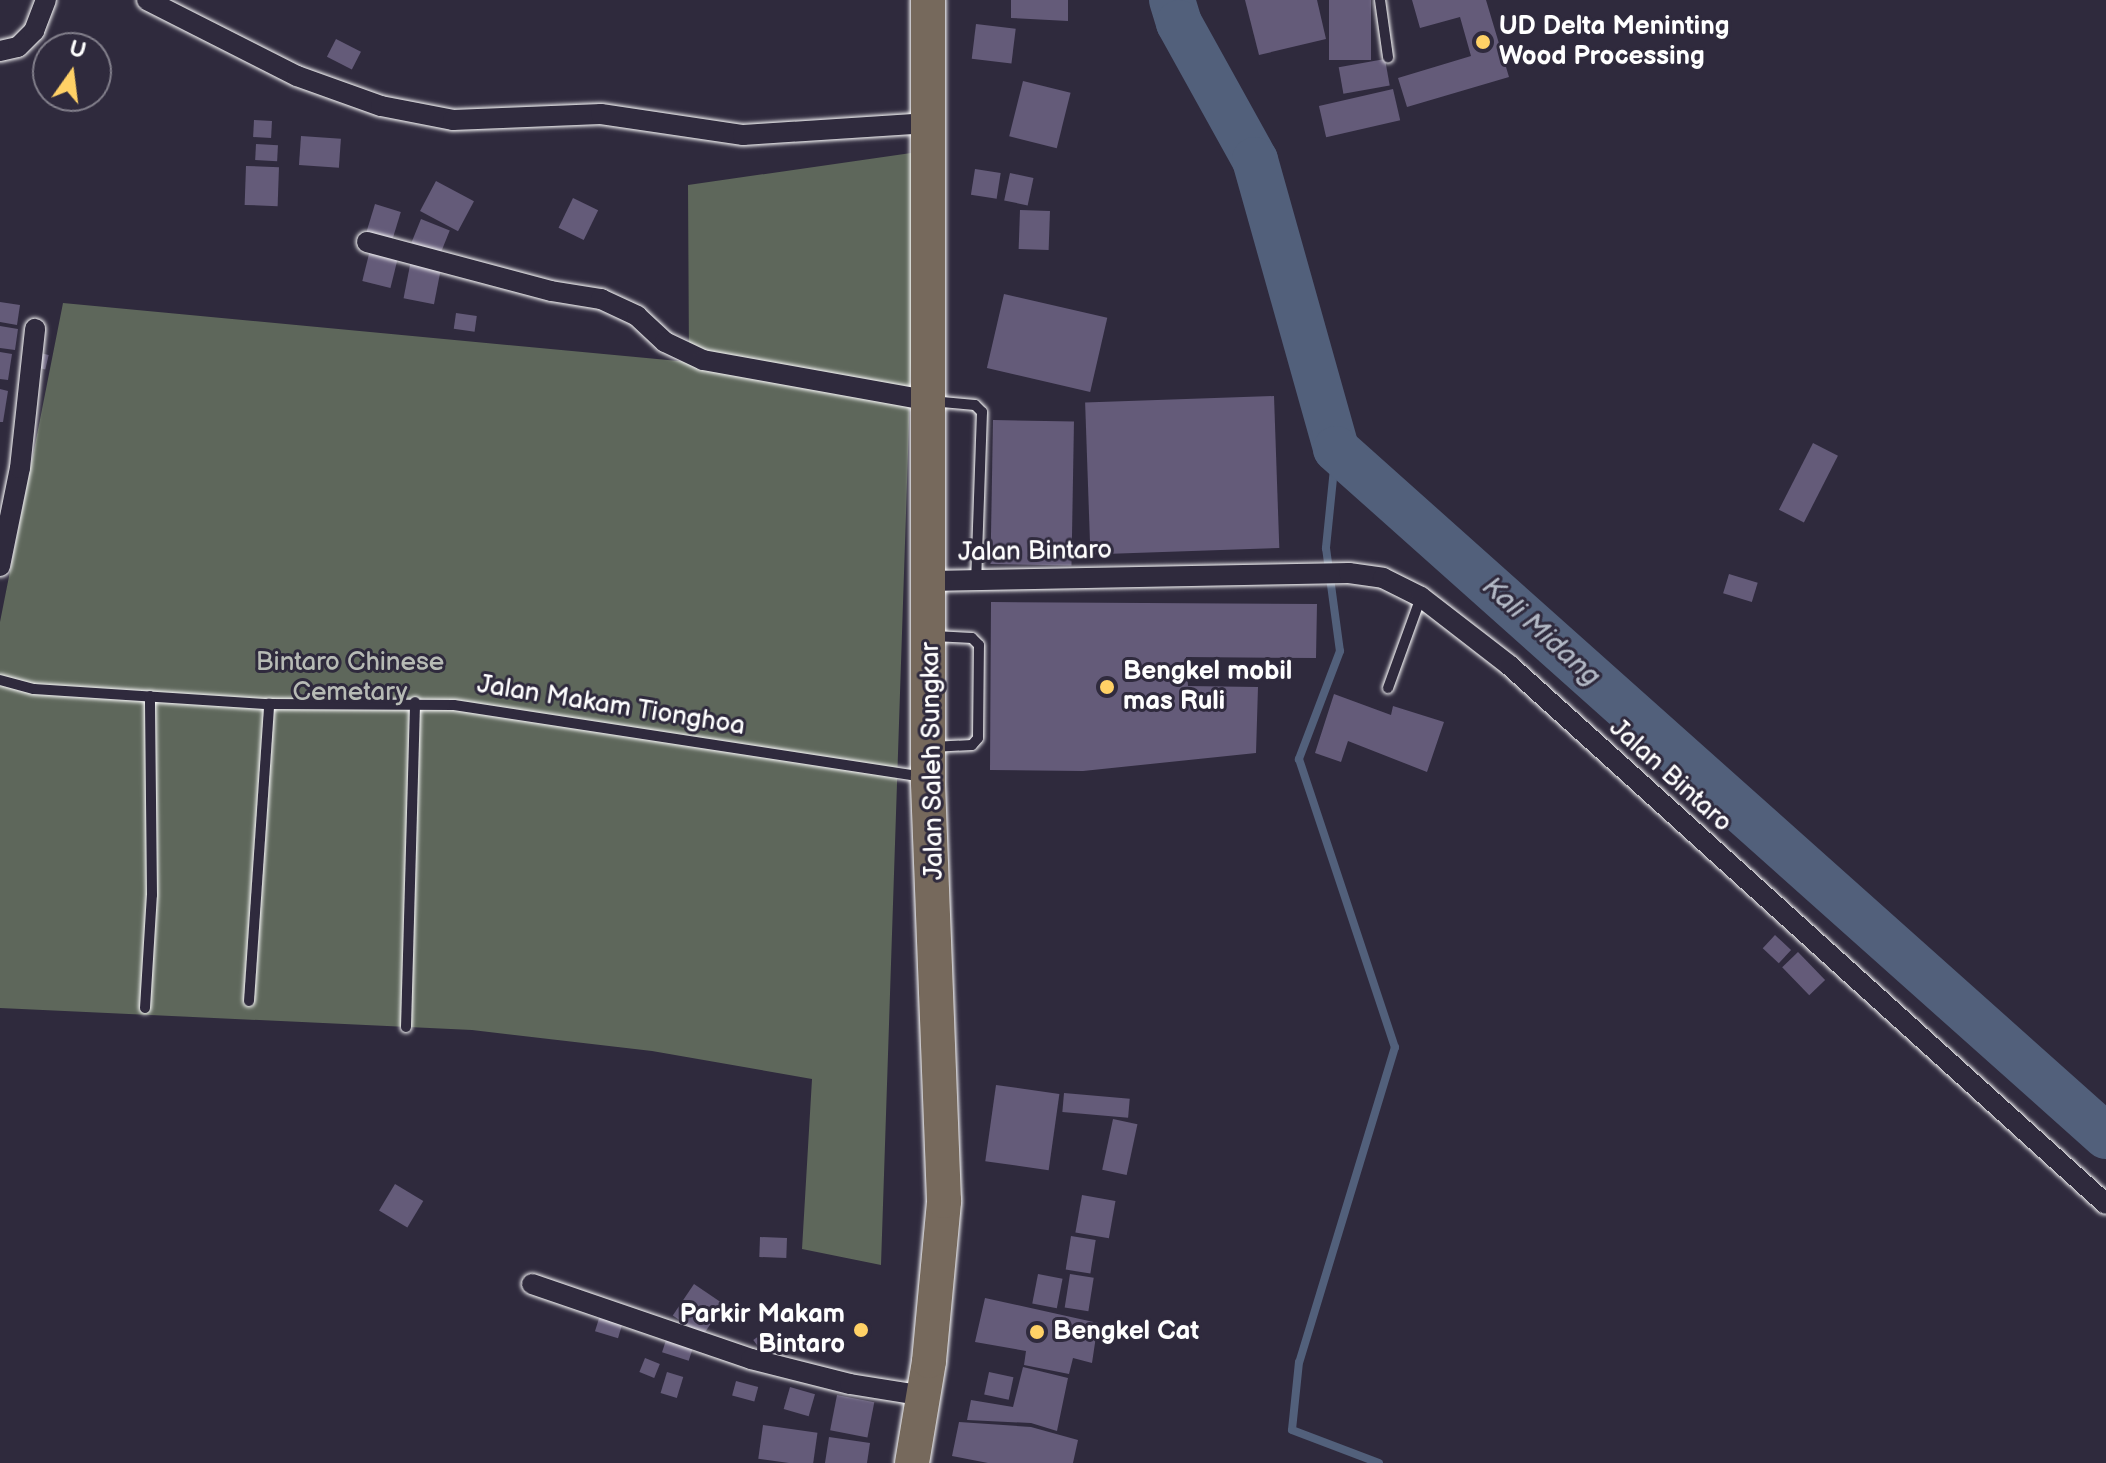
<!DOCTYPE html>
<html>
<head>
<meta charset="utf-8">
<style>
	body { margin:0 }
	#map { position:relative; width:2106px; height:1463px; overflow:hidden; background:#2f2a3d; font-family:"Balsamiq Sans",sans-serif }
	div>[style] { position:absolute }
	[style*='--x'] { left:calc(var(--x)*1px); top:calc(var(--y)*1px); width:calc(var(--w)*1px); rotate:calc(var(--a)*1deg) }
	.green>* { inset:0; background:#5e675b }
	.stream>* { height:8px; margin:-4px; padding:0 4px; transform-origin:4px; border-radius:4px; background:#52607b }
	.river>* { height:46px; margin:-23px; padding:0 23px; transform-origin:23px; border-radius:23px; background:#52607b }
	.building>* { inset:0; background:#645b79; transform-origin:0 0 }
	.roads { filter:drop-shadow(0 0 2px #fff) drop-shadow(0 0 2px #fff) }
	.service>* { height:10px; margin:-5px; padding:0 5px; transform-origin:5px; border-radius:5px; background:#2f2a3d }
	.minor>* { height:20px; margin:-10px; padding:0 10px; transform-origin:10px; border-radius:10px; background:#2f2a3d }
	.trunk>* { height:34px; margin:-17px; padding:0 17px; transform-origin:17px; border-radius:17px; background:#76695c }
	.dots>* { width:22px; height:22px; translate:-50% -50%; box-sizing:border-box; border:4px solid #2f2a3d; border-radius:50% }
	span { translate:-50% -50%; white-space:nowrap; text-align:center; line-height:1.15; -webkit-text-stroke:6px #2f2a3d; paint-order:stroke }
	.poi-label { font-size:26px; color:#fff; font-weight:700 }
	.left { translate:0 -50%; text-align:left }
	.right { translate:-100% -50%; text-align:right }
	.street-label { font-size:26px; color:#fff }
	.park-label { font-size:26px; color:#b7bbb5 }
	.water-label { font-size:28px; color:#b1b7c4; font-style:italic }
	.north { position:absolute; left:32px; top:32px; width:80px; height:80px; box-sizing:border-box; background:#2f2a3d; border:2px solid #827f8b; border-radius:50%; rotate:14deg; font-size:22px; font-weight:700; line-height:32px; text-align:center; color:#fff }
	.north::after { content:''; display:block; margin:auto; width:28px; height:36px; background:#ffd166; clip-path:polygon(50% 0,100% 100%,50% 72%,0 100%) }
</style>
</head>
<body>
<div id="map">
	<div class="green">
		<div style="clip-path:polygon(918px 152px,881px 1265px,802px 1249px,812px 1079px,652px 1051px,472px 1030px,0 1008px,0 622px,63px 303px,689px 362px,688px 185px)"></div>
	</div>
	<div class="stream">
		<div style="--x:1336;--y:449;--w:100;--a:95.8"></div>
		<div style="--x:1326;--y:548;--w:104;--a:82.3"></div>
		<div style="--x:1340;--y:651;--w:116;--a:110.8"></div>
		<div style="--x:1299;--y:759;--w:304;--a:71.6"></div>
		<div style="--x:1395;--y:1047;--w:329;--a:106.9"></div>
		<div style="--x:1299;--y:1362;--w:68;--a:95.9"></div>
		<div style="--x:1292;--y:1430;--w:93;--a:20.8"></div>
	</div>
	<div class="river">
		<div style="--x:1172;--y:0;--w:24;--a:73"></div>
		<div style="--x:1179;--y:23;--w:157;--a:61"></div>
		<div style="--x:1255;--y:160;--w:300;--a:74.3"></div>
		<div style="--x:1336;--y:449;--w:1032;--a:41.74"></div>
	</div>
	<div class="building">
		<div style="clip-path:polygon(1011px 0,1068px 0,1068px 21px,1011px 18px)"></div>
		<div style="clip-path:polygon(1245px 0,1317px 0,1326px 39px,1259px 55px)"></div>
		<div style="left:1329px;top:0;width:42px;height:60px"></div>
		<div style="clip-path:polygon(1412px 0,1486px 0,1509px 77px,1407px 107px,1398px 78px,1471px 56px,1460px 17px,1420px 28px)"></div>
		<div style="left:976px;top:24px;width:40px;height:35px;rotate:7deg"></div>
		<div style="left:336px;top:39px;width:28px;height:20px;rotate:27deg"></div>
		<div style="left:1385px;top:59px;width:27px;height:47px;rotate:80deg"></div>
		<div style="left:1023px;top:81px;width:49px;height:57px;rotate:14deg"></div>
		<div style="left:1393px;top:89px;width:32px;height:76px;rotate:77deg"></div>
		<div style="left:254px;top:120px;width:18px;height:17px;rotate:3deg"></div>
		<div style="left:301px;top:136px;width:40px;height:29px;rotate:4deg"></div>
		<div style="left:256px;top:144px;width:22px;height:16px;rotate:3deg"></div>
		<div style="left:246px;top:166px;width:33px;height:39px;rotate:2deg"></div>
		<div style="left:975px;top:169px;width:26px;height:26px;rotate:9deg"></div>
		<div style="left:1010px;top:173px;width:24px;height:28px;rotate:12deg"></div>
		<div style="left:436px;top:181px;width:43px;height:34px;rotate:28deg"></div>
		<div style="left:573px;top:198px;width:28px;height:33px;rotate:26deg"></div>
		<div style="left:375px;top:204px;width:27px;height:29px;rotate:17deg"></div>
		<div style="left:1020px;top:210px;width:30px;height:39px;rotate:2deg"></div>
		<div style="left:421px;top:219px;width:31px;height:26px;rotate:22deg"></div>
		<div style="left:371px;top:246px;width:29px;height:36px;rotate:14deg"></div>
		<div style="left:411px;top:260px;width:31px;height:39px;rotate:11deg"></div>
		<div style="left:1004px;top:294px;width:106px;height:76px;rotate:13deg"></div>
		<div style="clip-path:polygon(0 302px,20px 305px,17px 325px,0 322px)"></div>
		<div style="left:456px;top:313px;width:21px;height:16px;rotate:8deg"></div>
		<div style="clip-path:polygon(0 326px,18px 329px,15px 350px,0 348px)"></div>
		<div style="clip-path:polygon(0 352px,12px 354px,8px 380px,0 379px)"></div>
		<div style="left:36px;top:352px;width:13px;height:15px;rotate:13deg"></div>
		<div style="clip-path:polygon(0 389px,8px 391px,3px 422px,0 422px)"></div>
		<div style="left:1274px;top:396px;width:152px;height:189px;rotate:88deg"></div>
		<div style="left:993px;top:420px;width:81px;height:144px;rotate:1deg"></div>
		<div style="left:1813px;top:443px;width:28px;height:75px;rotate:27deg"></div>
		<div style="left:1729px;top:574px;width:30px;height:20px;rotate:17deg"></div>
		<div style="clip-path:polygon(991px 602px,1317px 604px,1316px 658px,1186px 657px,1188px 686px,1258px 687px,1256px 753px,1083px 771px,990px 770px)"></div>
		<div style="clip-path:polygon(1334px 694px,1391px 715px,1393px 706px,1444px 722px,1427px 772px,1348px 741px,1341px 762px,1315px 753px)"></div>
		<div style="left:1775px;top:935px;width:22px;height:18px;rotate:43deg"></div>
		<div style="left:1798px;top:952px;width:39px;height:22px;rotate:46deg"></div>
		<div style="left:996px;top:1085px;width:64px;height:77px;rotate:8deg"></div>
		<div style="left:1064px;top:1093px;width:66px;height:19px;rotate:5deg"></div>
		<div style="left:1113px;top:1119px;width:25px;height:52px;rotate:12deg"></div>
		<div style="left:395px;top:1184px;width:33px;height:31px;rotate:31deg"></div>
		<div style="left:1082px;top:1195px;width:34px;height:38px;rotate:10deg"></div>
		<div style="left:1071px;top:1236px;width:25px;height:34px;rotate:9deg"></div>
		<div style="left:760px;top:1237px;width:27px;height:20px;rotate:2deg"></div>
		<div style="left:1038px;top:1274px;width:25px;height:30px;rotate:11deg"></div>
		<div style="left:1070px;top:1274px;width:24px;height:34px;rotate:9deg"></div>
		<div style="left:694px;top:1284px;width:36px;height:38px;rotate:34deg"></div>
		<div style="clip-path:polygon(985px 1298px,1098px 1323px,1092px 1363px,1073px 1358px,1069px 1374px,1024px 1365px,1026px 1351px,975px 1342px)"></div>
		<div style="left:600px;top:1315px;width:24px;height:17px;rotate:17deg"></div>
		<div style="left:763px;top:1333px;width:22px;height:12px;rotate:54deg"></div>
		<div style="left:667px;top:1337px;width:28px;height:16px;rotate:18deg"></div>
		<div style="left:645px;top:1358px;width:16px;height:15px;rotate:22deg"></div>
		<div style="clip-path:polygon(1023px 1367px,1068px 1378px,1057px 1431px,1031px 1423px,967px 1420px,971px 1400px,1013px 1407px)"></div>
		<div style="left:667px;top:1372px;width:17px;height:22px;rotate:17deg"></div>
		<div style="left:989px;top:1372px;width:25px;height:23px;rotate:12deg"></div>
		<div style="left:736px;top:1381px;width:23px;height:15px;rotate:15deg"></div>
		<div style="left:790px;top:1387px;width:26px;height:23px;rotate:16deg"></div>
		<div style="left:837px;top:1395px;width:38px;height:36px;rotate:11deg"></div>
		<div style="clip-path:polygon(959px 1422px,1031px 1427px,1078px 1440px,1073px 1463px,988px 1463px,952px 1456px)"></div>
		<div style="left:763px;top:1425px;width:55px;height:34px;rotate:8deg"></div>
		<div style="clip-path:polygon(829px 1437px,870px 1443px,867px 1463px,825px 1463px)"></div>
	</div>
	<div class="roads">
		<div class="service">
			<div style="--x:1380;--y:0;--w:58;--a:82"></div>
			<div style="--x:931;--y:401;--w:44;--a:5.2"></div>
			<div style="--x:975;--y:405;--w:10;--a:45"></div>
			<div style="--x:982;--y:412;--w:168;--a:92"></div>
			<div style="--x:0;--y:680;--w:35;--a:15"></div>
			<div style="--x:34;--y:689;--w:235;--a:3.7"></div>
			<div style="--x:269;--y:704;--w:185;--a:0.3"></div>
			<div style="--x:454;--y:705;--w:474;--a:8.7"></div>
			<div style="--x:1388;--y:688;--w:97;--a:-70.1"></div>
			<div style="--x:932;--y:747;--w:40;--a:-2.9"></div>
			<div style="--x:972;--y:745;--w:9;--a:-49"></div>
			<div style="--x:978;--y:738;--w:93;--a:-89.4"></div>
			<div style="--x:979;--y:645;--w:10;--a:-135"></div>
			<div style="--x:972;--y:638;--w:38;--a:-177"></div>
			<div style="--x:249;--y:1001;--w:298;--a:-86.1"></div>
			<div style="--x:145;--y:1008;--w:113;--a:-86.5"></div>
			<div style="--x:152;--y:895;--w:199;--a:-90.6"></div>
			<div style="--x:406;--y:1027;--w:325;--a:-88.4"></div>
		</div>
		<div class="minor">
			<div style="--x:147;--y:0;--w:168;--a:26.9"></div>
			<div style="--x:297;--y:76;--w:89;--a:19.7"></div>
			<div style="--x:381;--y:106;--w:73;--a:11"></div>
			<div style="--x:453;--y:120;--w:148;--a:-2.3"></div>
			<div style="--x:601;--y:114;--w:144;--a:8.4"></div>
			<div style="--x:743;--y:135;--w:186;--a:-3.7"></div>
			<div style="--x:0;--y:51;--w:18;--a:-13"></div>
			<div style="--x:18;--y:47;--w:23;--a:-45"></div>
			<div style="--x:34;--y:31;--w:33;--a:-69"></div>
			<div style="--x:367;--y:242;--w:190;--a:14.9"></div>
			<div style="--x:551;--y:291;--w:51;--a:9.1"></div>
			<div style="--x:601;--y:299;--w:40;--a:25"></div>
			<div style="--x:637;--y:316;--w:38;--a:43"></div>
			<div style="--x:665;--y:342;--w:42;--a:25.3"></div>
			<div style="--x:703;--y:360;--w:231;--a:10.2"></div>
			<div style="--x:0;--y:566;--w:100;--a:-78.5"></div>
			<div style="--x:20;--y:468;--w:140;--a:-83.8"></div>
			<div style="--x:929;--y:581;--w:420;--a:-1.1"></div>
			<div style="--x:1349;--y:573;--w:34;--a:8"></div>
			<div style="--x:1383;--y:578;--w:42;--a:26.6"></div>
			<div style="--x:1421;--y:597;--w:111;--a:37.7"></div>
			<div style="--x:1509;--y:665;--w:804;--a:42.08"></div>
			<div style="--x:532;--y:1284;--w:231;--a:18.9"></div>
			<div style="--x:751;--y:1359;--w:102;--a:14.2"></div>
			<div style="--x:850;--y:1384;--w:75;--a:9.2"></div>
		</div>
		<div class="trunk">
			<div style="--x:912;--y:1463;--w:103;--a:-80.5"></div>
			<div style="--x:929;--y:1361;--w:161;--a:-84.6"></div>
			<div style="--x:944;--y:1201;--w:423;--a:-92.2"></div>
			<div style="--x:928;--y:778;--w:778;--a:-90"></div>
		</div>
	</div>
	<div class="dots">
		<div style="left:1483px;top:42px;background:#ffd166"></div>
		<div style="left:1107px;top:687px;background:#ffd166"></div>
		<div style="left:861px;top:1330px;background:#ffd166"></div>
		<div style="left:1037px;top:1332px;background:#ffd166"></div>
	</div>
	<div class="poi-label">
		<span class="left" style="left:1499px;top:42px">UD Delta Meninting<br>Wood Processing</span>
		<span class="left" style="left:1123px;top:687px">Bengkel mobil<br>mas Ruli</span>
		<span class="right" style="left:845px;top:1330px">Parkir Makam<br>Bintaro</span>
		<span class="left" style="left:1053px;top:1332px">Bengkel Cat</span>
	</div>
	<div class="street-label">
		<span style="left:1035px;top:552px;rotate:-1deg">Jalan Bintaro</span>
		<span style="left:611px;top:706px;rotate:9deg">Jalan Makam Tionghoa</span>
		<span style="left:933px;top:761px;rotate:-91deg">Jalan Saleh Sungkar</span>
		<span style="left:1670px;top:776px;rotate:42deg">Jalan Bintaro</span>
	</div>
	<div class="park-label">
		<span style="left:350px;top:678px">Bintaro Chinese<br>Cemetary</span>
	</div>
	<div class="water-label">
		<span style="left:1541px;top:632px;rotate:42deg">Kali Midang</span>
	</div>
	<div class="north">U</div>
</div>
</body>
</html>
